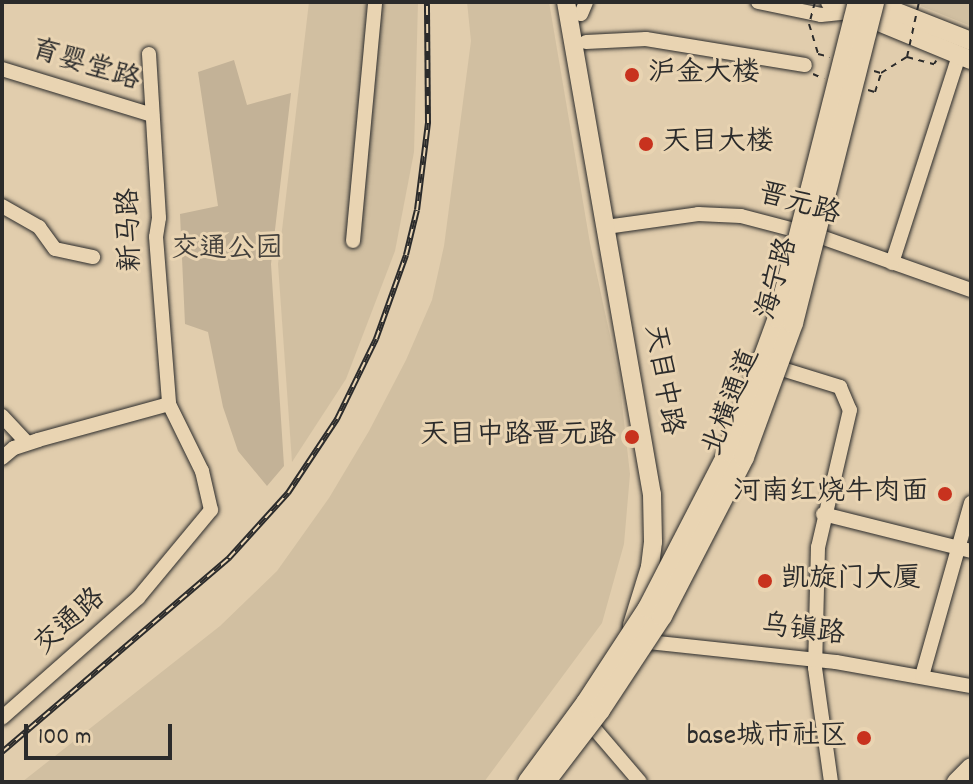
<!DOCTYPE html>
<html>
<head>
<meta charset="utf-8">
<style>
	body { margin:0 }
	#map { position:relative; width:973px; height:784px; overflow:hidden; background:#e1cdad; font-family:Dekko,"LXGW WenKai TC",sans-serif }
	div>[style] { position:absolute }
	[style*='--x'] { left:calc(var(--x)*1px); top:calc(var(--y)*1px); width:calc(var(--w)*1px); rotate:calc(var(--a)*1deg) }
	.built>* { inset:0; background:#d1bfa1 }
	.green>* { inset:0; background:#c3b297 }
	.path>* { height:2px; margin-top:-1px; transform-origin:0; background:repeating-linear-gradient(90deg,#2b2b2b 0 6px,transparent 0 12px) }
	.roads { filter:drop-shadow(0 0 2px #2b2b2b) drop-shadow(0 0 2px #2b2b2b) }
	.minor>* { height:14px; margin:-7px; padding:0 7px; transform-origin:7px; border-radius:7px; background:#e9d4b2 }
	.major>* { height:18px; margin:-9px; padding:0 9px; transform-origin:9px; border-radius:9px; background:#e9d4b2 }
	.rail>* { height:6px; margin-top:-3px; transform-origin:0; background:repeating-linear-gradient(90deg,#e9d4b2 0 9px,#2b2b2b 0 18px); box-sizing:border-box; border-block:2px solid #2b2b2b }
	.path-bridge>* { height:2px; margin-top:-1px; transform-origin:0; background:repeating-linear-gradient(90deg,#2b2b2b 0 6px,transparent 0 12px) }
	.bridges { filter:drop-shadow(0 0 2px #2b2b2b) drop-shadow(0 0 2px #2b2b2b) }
	.highway-bridge>* { height:20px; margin:-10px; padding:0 10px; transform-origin:10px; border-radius:10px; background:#e9d4b2 }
	.dots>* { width:22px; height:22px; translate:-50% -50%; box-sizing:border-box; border:4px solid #e9d4b2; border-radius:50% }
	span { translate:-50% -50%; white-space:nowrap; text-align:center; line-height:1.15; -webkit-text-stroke:6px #e9d4b2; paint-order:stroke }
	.street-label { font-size:28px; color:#2b2b2b }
	.poi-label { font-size:28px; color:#2b2b2b }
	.left { translate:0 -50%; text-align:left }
	.right { translate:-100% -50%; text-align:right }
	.park-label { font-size:28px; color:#423f3b }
	.frame { position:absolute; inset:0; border:4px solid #2b2b2b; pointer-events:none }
	.scale { position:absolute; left:24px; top:724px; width:148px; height:36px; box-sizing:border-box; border:4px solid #2b2b2b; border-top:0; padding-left:10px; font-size:24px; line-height:28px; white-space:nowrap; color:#2b2b2b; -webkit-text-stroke:6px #e9d4b2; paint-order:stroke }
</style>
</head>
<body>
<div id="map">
	<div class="built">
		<div style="clip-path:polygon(309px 2px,418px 2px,414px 152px,395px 251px,346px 379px,292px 462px,278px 264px)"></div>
		<div style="clip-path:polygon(467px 2px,549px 2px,590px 243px,619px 377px,630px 474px,624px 544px,602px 623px,484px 782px,22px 782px,220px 626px,277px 571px,329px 498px,369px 431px,406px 360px,432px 300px,444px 246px,471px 41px)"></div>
		<div style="clip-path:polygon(919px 2px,971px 2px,971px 26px,921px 6px)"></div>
	</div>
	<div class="green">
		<div style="clip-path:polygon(234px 60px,247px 105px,291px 93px,271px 264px,284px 466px,267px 486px,238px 451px,223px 407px,208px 332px,185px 324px,180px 214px,218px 206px,198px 72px)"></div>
	</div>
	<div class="path">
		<div style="--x:907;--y:57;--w:28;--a:15"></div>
		<div style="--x:934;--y:64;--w:4;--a:-56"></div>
		<div style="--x:813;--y:74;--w:12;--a:24"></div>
		<div style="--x:868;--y:90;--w:7;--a:16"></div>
		<div style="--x:875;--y:92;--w:20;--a:-72"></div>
	</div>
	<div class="roads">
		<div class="minor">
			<div style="--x:758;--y:2;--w:64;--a:11.7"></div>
			<div style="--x:821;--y:15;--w:29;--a:-6"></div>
			<div style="--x:581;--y:14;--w:13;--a:-67"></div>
			<div style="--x:586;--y:42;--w:60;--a:-2.9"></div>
			<div style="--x:646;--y:39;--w:161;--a:9.3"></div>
			<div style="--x:149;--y:54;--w:164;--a:86.5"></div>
			<div style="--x:159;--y:218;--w:19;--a:99"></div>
			<div style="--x:156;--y:237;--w:168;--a:85.5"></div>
			<div style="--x:2;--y:69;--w:157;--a:17"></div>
			<div style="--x:2;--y:206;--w:43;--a:29.6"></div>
			<div style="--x:39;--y:227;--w:27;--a:54"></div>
			<div style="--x:55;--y:249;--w:39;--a:12"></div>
			<div style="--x:606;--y:227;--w:93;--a:-8"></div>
			<div style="--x:698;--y:214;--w:43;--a:2.7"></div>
			<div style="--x:741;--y:216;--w:83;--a:14.7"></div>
			<div style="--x:821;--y:237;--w:159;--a:19.5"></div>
			<div style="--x:353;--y:241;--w:240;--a:-84.7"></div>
			<div style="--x:892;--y:263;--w:219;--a:-72.1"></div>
			<div style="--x:782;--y:369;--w:61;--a:17.2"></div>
			<div style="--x:840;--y:387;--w:25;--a:67"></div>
			<div style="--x:850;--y:410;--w:141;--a:103.1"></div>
			<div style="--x:818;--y:547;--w:121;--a:91.4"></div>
			<div style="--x:815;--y:668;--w:115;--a:82"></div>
			<div style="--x:2;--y:416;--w:37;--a:47"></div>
			<div style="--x:2;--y:458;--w:16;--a:-40"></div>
			<div style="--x:14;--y:448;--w:25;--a:-18"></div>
			<div style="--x:38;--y:440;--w:136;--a:-15.4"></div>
			<div style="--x:169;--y:404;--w:75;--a:63.8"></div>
			<div style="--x:202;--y:471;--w:40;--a:77"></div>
			<div style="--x:211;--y:510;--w:114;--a:129.7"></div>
			<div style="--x:138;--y:598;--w:181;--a:138.6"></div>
			<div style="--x:823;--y:514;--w:153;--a:14"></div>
			<div style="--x:639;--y:641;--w:198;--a:6.1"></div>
			<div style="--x:836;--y:662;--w:137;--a:10.1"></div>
			<div style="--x:922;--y:676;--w:180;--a:-74.2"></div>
			<div style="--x:593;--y:727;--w:72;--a:49.5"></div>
		</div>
		<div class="major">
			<div style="--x:566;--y:2;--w:499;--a:80.1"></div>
			<div style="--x:652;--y:494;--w:48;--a:88.8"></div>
			<div style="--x:653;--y:542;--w:25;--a:97"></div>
			<div style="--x:650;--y:567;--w:61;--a:107.2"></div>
			<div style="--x:830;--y:2;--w:152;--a:22.4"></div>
			<div style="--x:872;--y:2;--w:106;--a:21.5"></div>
			<div style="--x:956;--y:782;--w:21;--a:-45"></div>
		</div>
	</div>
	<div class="rail">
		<div style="--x:2;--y:752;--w:299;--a:-40.5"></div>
		<div style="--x:229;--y:558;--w:88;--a:-47.8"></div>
		<div style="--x:288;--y:493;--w:89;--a:-56.5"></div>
		<div style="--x:337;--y:419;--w:89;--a:-64"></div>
		<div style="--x:376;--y:339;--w:89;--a:-70.3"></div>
		<div style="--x:406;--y:255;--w:46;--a:-76.3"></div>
		<div style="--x:417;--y:210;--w:88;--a:-82.8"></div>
		<div style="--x:428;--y:123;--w:121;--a:-90.5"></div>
	</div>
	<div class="path-bridge">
		<div style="--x:815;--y:2;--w:23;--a:105"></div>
		<div style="--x:809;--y:24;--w:31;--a:73"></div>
		<div style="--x:818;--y:54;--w:12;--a:14"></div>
		<div style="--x:874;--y:71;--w:7;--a:16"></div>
		<div style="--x:881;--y:73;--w:31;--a:-32"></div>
		<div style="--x:907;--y:57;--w:56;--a:-77.7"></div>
	</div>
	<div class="bridges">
		<div class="highway-bridge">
			<div style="--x:528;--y:782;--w:98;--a:-53.7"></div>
			<div style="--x:586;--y:703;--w:113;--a:-56.9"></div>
			<div style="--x:648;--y:608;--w:177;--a:-62.7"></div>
			<div style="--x:729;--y:451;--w:142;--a:-69.8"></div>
			<div style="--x:778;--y:318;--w:326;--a:-75.8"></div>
			<div style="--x:545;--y:782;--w:91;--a:-52.6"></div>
			<div style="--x:600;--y:710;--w:113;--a:-56.6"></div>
			<div style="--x:662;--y:616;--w:179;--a:-62.7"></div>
			<div style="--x:744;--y:457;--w:143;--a:-69.9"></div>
			<div style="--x:793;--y:323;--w:331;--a:-75.8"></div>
		</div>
	</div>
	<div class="dots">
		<div style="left:632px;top:75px;background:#c8321e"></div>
		<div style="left:646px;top:144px;background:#c8321e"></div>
		<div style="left:632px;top:437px;background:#c8321e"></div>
		<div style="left:945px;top:494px;background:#c8321e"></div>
		<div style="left:765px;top:581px;background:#c8321e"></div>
		<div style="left:864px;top:738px;background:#c8321e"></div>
	</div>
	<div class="street-label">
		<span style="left:85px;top:67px;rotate:17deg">育婴堂路</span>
		<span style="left:799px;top:206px;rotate:16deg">晋元路</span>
		<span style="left:132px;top:230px;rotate:-92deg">新马路</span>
		<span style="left:779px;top:279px;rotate:-74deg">海宁路</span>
		<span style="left:661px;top:380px;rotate:80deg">天目中路</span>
		<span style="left:733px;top:403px;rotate:-69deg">北横通道</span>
		<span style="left:71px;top:623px;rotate:-42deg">交通路</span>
		<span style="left:803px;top:632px;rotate:7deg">乌镇路</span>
	</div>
	<div class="poi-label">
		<span class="left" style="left:648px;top:75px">沪金大楼</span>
		<span class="left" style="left:662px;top:144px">天目大楼</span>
		<span class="right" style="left:616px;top:437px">天目中路晋元路</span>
		<span class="right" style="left:929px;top:494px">河南红烧牛肉面</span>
		<span class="left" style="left:781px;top:581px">凯旋门大厦</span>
		<span class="right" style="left:848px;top:738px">base城市社区</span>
	</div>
	<div class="park-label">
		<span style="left:227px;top:251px">交通公园</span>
	</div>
	<div class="frame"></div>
	<div class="scale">100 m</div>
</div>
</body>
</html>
